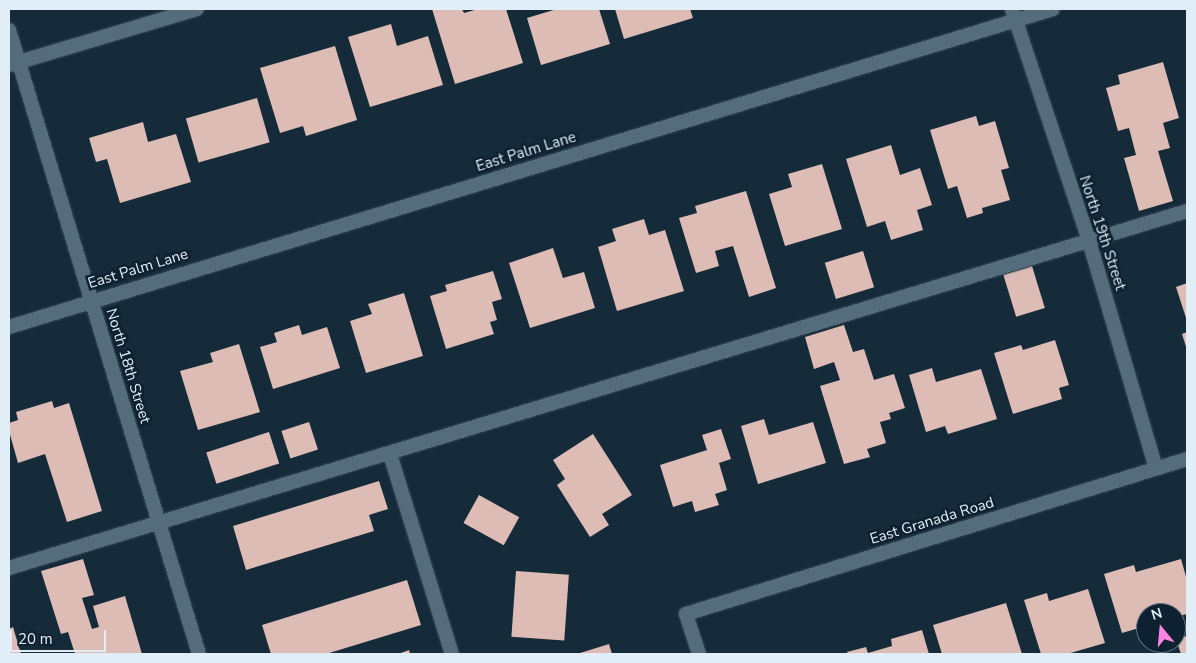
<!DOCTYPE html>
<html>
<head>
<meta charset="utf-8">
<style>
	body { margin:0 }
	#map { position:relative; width:1196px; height:663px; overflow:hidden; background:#162b3a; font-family:"Nunito Sans",sans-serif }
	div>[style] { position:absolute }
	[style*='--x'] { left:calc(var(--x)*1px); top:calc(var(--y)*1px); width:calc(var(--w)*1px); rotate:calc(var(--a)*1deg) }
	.building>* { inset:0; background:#ddbcb6; transform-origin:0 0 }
	.roads { filter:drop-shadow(0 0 1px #374855) drop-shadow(0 0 1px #374855) }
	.service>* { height:14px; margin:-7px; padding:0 7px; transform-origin:7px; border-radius:7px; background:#556c7d }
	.minor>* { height:14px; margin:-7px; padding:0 7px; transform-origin:7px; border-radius:7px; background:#556c7d }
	span { translate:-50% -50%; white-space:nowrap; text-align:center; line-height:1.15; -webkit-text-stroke:5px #0d2130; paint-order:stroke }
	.street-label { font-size:15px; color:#e1eef8 }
	.frame { position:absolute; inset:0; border:10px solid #e1eef8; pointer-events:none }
	.north { position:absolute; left:1136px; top:603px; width:50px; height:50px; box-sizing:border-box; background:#0d2130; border:1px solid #627380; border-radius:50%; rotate:343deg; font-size:14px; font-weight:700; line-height:20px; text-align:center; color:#e1eef8 }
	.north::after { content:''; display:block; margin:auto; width:18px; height:22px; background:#fd86e2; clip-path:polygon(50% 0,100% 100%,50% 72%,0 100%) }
	.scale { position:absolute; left:10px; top:630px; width:96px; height:22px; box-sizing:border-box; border:2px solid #e1eef8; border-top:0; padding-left:6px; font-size:15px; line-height:18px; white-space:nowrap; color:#e1eef8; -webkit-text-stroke:4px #0d2130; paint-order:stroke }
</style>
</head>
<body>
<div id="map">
	<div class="building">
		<div style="clip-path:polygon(432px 9px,462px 9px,464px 13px,478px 9px,506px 9px,523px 63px,455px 84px)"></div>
		<div style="clip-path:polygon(557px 9px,599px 9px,610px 44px,541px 65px,527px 18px)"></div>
		<div style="clip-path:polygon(615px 9px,690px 9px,693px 18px,624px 39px)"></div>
		<div style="clip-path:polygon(391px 24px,397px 46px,428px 36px,443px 85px,370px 107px,348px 37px)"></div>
		<div style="clip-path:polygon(335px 46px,357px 120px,306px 136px,303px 126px,280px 133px,260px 68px)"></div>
		<div style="clip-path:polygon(1163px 62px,1179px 118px,1163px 123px,1170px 148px,1158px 151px,1173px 201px,1139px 211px,1124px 158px,1136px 155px,1129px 128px,1118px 131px,1106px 88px,1120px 84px,1118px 75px)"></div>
		<div style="left:257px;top:98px;width:46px;height:74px;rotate:74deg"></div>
		<div style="clip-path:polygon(976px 116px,979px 126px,995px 121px,1009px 168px,1001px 170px,1010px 200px,982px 208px,983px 213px,967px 218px,957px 186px,948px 189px,930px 130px)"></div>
		<div style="clip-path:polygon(143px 122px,148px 142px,176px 134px,191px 182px,120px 203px,107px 159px,96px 162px,89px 138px)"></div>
		<div style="clip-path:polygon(891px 145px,900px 175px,920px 168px,932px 205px,917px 210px,923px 230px,891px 240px,885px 221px,867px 227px,846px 159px)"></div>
		<div style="clip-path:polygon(822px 164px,842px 229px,785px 246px,769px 194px,792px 187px,788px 174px)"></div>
		<div style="clip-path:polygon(746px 191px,776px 288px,749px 297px,733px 246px,715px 251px,719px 266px,696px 273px,679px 218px,697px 213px,695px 206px)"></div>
		<div style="clip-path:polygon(644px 219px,649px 235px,665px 230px,684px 291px,617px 311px,598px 247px,616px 241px,612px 229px)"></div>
		<div style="clip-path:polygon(553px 248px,563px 278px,584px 272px,595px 308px,530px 328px,509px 263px)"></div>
		<div style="left:863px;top:251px;width:38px;height:40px;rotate:73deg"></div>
		<div style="left:1032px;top:266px;width:44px;height:30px;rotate:73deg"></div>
		<div style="clip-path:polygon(493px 271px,502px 299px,492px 302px,497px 320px,490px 322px,494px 334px,446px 349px,430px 296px,447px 291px,445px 285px)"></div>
		<div style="clip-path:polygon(1187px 283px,1187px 321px,1176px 287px)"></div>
		<div style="clip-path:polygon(404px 293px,423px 356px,366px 373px,350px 321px,372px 314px,368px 304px)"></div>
		<div style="clip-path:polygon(299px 325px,302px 335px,327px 327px,340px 368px,273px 389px,260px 347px,277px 342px,274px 333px)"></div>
		<div style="clip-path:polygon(844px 325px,853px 352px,864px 349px,874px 380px,894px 374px,905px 408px,889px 413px,891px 419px,880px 422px,886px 443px,867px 449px,870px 457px,844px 464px,820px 386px,840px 380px,834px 362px,814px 369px,805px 337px)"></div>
		<div style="clip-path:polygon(1187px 332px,1187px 350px,1182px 334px)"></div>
		<div style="clip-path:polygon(1055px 340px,1069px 385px,1059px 388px,1062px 399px,1013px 414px,994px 353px,1021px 345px,1023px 350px)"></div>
		<div style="clip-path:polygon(239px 344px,260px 412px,198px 430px,180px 371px,213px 362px,210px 353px)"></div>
		<div style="clip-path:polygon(932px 368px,936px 382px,981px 369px,997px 419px,948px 434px,945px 426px,926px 432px,909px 375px)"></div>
		<div style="clip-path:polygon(52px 401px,54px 408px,69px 403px,102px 511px,67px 522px,45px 454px,18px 463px,9px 431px,9px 423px,18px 420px,16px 412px)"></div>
		<div style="clip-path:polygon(764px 419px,769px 435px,813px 422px,826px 463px,758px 484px,741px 426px)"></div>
		<div style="left:309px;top:422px;width:29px;height:29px;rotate:72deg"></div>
		<div style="clip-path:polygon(721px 429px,731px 459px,719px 463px,727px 490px,715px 494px,719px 505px,695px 512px,692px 501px,673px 507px,660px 465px,707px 450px,702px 435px)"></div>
		<div style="left:269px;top:432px;width:33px;height:66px;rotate:72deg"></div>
		<div style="clip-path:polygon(593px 434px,632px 495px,602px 514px,609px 525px,590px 537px,557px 485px,565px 479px,553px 460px)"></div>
		<div style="clip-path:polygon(379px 481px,388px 509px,369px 515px,374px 531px,246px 570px,233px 526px)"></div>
		<div style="left:479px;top:495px;width:46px;height:32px;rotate:29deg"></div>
		<div style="clip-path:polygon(83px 559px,94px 595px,82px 598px,92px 629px,99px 627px,93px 606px,125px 596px,142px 654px,75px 654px,68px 632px,61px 634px,41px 571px)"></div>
		<div style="clip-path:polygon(1181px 559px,1187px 580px,1187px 614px,1176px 617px,1176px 613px,1146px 613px,1146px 626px,1122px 633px,1104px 574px,1134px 565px,1136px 572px)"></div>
		<div style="left:516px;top:571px;width:53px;height:66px;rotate:4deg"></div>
		<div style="clip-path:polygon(407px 580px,421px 625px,326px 654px,271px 654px,262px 625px)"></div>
		<div style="clip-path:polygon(1088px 589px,1105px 643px,1067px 654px,1041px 654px,1024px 600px,1047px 593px,1049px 601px)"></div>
		<div style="clip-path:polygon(1006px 603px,1022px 654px,942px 654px,933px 625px)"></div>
		<div style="clip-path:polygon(13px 627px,21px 654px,9px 654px,9px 629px)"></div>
		<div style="clip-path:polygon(922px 630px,929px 654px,848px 654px,847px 652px,866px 647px,868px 653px,892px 646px,891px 639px)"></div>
		<div style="clip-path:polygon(1187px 636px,1187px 654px,1181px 654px,1176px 639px)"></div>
		<div style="clip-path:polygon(609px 644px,612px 654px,577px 654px)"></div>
		<div style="clip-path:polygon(409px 650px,410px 654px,398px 654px)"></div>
	</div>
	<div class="roads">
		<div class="service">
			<div style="--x:9;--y:65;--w:196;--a:-16.6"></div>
			<div style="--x:390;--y:454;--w:209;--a:72.8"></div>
			<div style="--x:9;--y:568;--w:1231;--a:-16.86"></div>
		</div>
		<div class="minor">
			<div style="--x:1012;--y:9;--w:244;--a:71.6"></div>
			<div style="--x:1089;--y:241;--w:237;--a:73.6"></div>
			<div style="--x:9;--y:30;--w:652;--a:73.07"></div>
			<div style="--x:9;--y:327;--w:1091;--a:-16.94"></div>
			<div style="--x:699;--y:654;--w:42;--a:-108"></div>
			<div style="--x:686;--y:614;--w:524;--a:-17.19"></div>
		</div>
	</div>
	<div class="street-label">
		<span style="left:526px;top:152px;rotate:-17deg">East Palm Lane</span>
		<span style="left:1102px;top:233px;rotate:72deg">North 19th Street</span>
		<span style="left:138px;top:269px;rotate:-17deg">East Palm Lane</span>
		<span style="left:128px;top:366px;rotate:73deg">North 18th Street</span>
		<span style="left:932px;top:521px;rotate:-17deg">East Granada Road</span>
	</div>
	<div class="frame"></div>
	<div class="north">N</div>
	<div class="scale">20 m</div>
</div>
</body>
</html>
